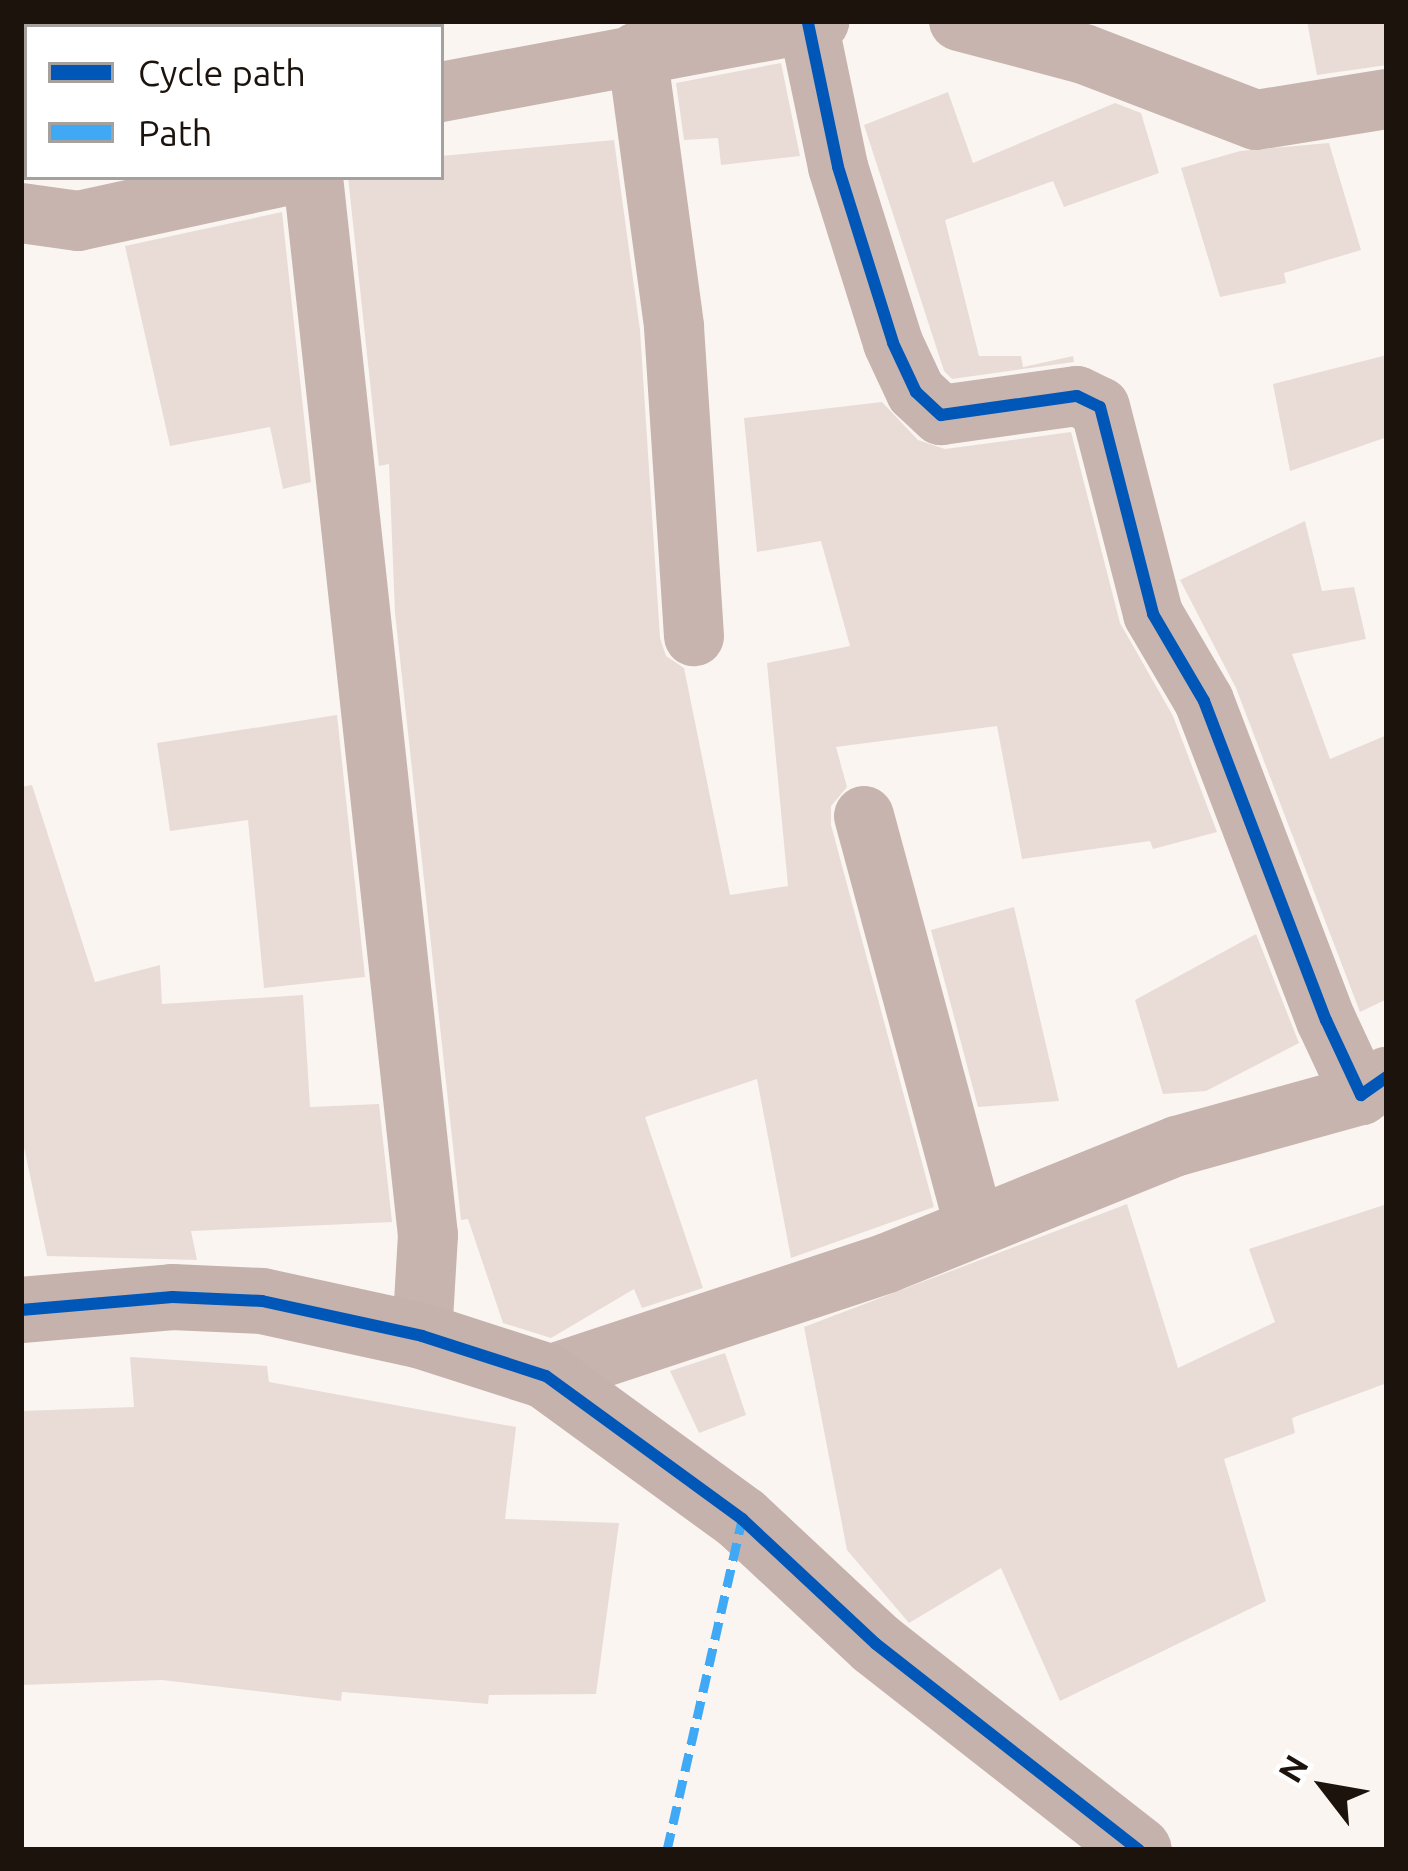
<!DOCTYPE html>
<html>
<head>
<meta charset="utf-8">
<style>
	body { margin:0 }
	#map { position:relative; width:1408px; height:1871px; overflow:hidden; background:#faf5f0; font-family:Ubuntu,sans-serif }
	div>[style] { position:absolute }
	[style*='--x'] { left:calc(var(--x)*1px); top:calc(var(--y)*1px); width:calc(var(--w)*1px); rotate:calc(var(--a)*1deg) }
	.building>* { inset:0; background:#e9dcd7 }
	.street>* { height:60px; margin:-30px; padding:0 30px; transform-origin:30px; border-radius:30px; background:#c7b4af }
	.secondary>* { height:66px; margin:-33px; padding:0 33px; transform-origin:33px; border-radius:33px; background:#c5b2ad }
	.quiet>* { height:9px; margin-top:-4.5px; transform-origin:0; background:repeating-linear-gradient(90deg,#3fa9f5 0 18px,transparent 0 27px) }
	.cycleway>* { height:12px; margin:-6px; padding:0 6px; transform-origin:6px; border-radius:6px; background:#0057b8 }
	span { translate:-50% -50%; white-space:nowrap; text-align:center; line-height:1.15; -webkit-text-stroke:9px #fff; paint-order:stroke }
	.frame { position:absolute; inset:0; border:24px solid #1c130c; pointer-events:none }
	.legend { position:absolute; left:24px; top:24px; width:420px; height:156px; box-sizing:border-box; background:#fff; border:3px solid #a4a19e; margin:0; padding:15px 21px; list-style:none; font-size:36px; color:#1c130c }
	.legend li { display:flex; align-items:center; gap:24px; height:60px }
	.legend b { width:60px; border:3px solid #a4a19e }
	.north { position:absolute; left:1264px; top:1727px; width:120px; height:120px; -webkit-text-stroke:9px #fff; paint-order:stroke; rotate:301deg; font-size:33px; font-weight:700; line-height:48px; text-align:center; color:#1c130c }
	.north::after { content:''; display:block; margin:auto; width:42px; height:54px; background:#1c130c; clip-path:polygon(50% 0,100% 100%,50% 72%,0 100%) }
</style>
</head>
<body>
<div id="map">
	<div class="building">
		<div style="clip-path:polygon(1307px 21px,1387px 21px,1387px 65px,1317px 75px)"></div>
		<div style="clip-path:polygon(781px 63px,800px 156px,721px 165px,718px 138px,684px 140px,676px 83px)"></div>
		<div style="clip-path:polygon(948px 92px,973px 163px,1115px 103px,1141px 113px,1159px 173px,1064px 207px,1053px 181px,945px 220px,979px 356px,1021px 356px,1023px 367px,1073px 356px,1074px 362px,952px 379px,944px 371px,864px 125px)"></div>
		<div style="clip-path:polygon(614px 140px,640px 330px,660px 638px,666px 656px,684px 668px,730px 895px,788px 886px,767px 663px,850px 646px,821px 541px,757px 552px,744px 418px,882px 402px,918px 440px,945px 449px,1071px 432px,1120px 623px,1173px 716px,1217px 832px,1153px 849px,1150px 841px,1022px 859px,997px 726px,836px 747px,847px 787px,831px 806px,831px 825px,934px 1207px,791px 1258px,757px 1079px,645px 1117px,703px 1288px,642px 1308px,634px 1289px,551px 1338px,503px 1323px,468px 1219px,461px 1220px,395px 613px,389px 464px,379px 466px,348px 177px,441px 177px,441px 156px)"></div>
		<div style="clip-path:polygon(1329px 143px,1361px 250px,1284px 273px,1286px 283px,1220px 297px,1181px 168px,1240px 151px)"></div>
		<div style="clip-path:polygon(282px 212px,311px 482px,283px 489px,270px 427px,170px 446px,125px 246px)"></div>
		<div style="clip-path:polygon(1387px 355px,1387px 437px,1290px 471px,1273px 384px)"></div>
		<div style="clip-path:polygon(1305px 521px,1322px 591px,1354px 587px,1366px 639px,1292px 654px,1330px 759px,1387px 735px,1387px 999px,1360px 1012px,1236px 688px,1180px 580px)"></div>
		<div style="clip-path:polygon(337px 715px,365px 977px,264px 988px,248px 820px,170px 831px,157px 743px)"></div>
		<div style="clip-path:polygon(32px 785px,95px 982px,160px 965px,162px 1004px,303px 995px,310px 1107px,379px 1104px,392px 1222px,191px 1231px,197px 1260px,47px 1256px,21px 1133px,21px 787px)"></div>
		<div style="clip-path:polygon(1014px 907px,1059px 1101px,978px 1107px,931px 930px)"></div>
		<div style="clip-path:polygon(1256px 934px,1299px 1043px,1206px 1091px,1163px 1094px,1135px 1000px)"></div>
		<div style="clip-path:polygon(1127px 1204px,1178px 1368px,1275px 1322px,1249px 1249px,1387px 1204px,1387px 1383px,1292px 1418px,1295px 1433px,1224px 1459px,1266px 1601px,1060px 1701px,1001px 1568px,909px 1623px,847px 1550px,804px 1327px)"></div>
		<div style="clip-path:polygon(725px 1353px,746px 1415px,699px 1433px,670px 1371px)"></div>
		<div style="clip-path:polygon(130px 1357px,267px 1366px,269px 1382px,516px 1427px,505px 1519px,619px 1523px,596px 1694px,489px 1695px,488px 1704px,342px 1692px,341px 1701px,162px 1680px,21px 1685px,21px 1411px,134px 1407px)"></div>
	</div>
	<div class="street">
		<div style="--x:282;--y:21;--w:6;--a:72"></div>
		<div style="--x:959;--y:21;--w:129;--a:14.8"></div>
		<div style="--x:1084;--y:54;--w:184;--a:21"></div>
		<div style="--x:1256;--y:120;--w:133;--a:-9.1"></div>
		<div style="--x:808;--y:23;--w:147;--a:78.2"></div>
		<div style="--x:838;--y:167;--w:184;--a:72.6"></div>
		<div style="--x:893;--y:343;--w:54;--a:64.9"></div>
		<div style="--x:916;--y:392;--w:34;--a:43"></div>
		<div style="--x:941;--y:415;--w:137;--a:-8"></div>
		<div style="--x:1077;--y:396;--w:25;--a:26"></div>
		<div style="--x:1100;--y:407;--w:214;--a:75.6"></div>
		<div style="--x:1153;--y:614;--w:101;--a:59.6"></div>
		<div style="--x:1204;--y:701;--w:342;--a:69.1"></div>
		<div style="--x:1326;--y:1020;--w:83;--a:65"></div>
		<div style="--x:1361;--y:1095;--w:32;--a:-35"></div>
		<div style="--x:637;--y:52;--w:277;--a:82.3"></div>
		<div style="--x:674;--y:327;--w:310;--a:86.3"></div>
		<div style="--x:441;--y:92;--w:385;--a:-10.6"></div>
		<div style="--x:313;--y:177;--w:1064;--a:83.8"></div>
		<div style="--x:428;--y:1235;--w:101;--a:93.4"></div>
		<div style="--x:21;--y:213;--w:58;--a:8"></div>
		<div style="--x:78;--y:221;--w:206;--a:-12.3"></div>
		<div style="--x:864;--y:816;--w:423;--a:74.9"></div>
		<div style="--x:546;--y:1376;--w:359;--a:-18.3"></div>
		<div style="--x:887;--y:1263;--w:313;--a:-22"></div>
		<div style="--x:1177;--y:1146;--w:191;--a:-15.5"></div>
	</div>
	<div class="secondary">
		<div style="--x:21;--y:1310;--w:152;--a:-4.9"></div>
		<div style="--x:172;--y:1297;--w:90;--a:2.5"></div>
		<div style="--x:262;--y:1301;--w:164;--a:12.3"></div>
		<div style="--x:422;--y:1336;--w:130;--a:17.9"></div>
		<div style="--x:546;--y:1376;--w:243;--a:36.1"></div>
		<div style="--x:742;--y:1519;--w:183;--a:43"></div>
		<div style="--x:876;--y:1644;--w:334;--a:38.1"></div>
	</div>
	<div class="quiet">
		<div style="--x:667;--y:1850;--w:339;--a:-77.2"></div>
	</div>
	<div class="cycleway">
		<div style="--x:808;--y:23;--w:147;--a:78.2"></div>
		<div style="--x:838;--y:167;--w:184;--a:72.6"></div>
		<div style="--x:893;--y:343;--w:54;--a:64.9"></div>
		<div style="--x:916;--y:392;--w:34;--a:43"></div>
		<div style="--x:941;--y:415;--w:137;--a:-8"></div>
		<div style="--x:1077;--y:396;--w:25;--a:26"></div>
		<div style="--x:1100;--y:407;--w:214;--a:75.6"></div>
		<div style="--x:1153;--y:614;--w:101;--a:59.6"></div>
		<div style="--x:1204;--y:701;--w:342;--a:69.1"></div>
		<div style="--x:1326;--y:1020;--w:83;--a:65"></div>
		<div style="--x:1361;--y:1095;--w:32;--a:-35"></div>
		<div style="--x:21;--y:1310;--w:152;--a:-4.9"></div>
		<div style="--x:172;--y:1297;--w:90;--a:2.5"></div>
		<div style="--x:262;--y:1301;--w:164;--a:12.3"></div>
		<div style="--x:422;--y:1336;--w:130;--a:17.9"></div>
		<div style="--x:546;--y:1376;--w:243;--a:36.1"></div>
		<div style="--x:742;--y:1519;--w:183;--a:43"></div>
		<div style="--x:876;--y:1644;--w:334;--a:38.1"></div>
	</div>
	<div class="frame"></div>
	<ul class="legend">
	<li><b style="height:15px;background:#0057b8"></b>Cycle path</li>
	<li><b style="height:15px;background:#3fa9f5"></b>Path</li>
	</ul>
	<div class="north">N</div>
</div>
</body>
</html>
